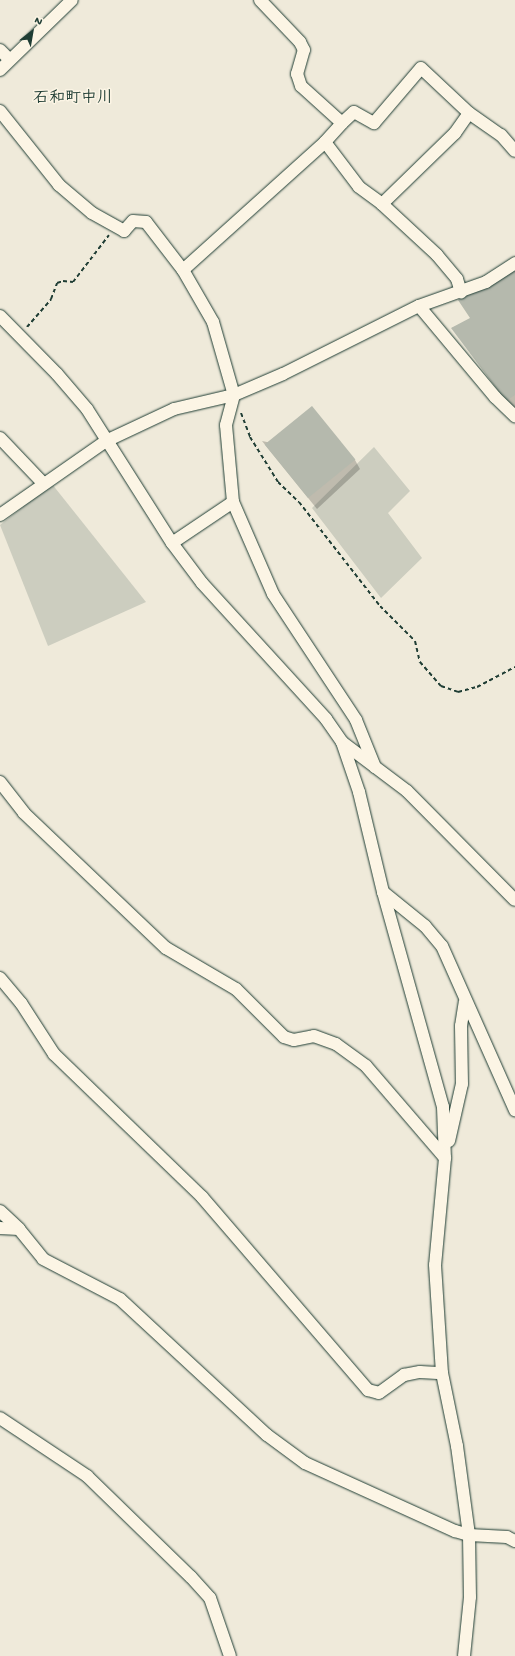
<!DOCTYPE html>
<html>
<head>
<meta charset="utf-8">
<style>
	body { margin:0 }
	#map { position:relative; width:515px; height:1656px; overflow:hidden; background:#efeada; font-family:"Gochi Hand","Klee One",sans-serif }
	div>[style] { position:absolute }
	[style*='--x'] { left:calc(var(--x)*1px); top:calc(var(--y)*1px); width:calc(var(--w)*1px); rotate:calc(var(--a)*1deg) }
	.green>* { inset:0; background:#cccdbf }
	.shadow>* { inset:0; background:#0003 }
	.building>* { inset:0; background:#b5b9ad; transform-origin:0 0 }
	.path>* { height:2px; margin-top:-1px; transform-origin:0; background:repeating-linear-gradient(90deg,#1f3d34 0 4px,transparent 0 7px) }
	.roads { filter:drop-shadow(0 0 1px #1f3d34) drop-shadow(0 0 1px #1f3d34) }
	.minor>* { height:12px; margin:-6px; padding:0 6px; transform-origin:6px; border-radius:6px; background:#fcf5e5 }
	span { translate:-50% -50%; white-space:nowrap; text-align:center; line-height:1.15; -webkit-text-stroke:3px #fcf5e5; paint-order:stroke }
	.quarter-label { font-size:16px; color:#1f3d34; font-weight:700 }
	.north { position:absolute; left:12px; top:12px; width:40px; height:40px; -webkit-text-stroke:3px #fcf5e5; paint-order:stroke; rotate:31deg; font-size:11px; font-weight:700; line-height:16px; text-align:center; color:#1f3d34 }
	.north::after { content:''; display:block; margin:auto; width:14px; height:18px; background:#1f3d34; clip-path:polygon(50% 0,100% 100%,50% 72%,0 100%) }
</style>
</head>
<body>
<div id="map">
	<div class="green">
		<div style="clip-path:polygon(374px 447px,410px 491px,388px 513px,422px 558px,381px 598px,312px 508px)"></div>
		<div style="clip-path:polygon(52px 484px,146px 602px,48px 646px,0 525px)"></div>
	</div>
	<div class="shadow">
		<div style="clip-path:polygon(515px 267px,515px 407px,512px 409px,452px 328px,471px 319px)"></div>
		<div style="clip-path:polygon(262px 441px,355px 460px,360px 469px,317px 509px)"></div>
	</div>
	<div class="building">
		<div style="clip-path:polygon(515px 266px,515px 395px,506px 401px,451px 328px,470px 318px,458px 300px)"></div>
		<div style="left:312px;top:406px;width:69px;height:61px;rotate:51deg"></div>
	</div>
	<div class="path">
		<div style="--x:27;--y:327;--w:37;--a:-49"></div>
		<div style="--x:51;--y:299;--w:17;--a:-69"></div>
		<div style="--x:57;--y:283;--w:6;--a:-18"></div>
		<div style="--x:63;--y:281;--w:10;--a:6"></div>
		<div style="--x:73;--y:282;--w:59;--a:-52.5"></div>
		<div style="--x:241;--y:413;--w:26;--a:69"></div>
		<div style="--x:250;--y:437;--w:53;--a:58.1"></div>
		<div style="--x:278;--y:482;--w:29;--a:44"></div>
		<div style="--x:299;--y:502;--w:132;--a:52.1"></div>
		<div style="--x:380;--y:606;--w:49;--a:45"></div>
		<div style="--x:415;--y:641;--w:22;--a:77"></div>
		<div style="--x:420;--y:662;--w:32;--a:49"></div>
		<div style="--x:441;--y:686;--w:18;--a:19"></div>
		<div style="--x:458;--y:692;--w:20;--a:-15"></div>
		<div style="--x:477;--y:687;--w:43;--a:-27.8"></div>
	</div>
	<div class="roads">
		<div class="minor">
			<div style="--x:0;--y:50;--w:13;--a:45"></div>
			<div style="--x:0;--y:70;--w:100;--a:-44.2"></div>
			<div style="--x:0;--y:111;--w:95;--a:51.4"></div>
			<div style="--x:59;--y:185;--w:43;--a:40.3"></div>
			<div style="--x:92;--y:213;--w:37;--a:29"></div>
			<div style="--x:124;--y:231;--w:13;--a:-48"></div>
			<div style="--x:133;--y:221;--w:13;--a:4"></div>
			<div style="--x:146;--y:222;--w:61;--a:52.4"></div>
			<div style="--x:183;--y:270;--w:60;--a:60"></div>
			<div style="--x:213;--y:322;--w:76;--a:74"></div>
			<div style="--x:234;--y:395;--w:31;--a:105"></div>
			<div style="--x:226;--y:425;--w:77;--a:84.8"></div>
			<div style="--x:233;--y:502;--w:73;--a:146.1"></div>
			<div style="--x:342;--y:123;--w:16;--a:-43"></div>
			<div style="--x:354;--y:112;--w:23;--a:29"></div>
			<div style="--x:374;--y:123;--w:72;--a:-49.5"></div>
			<div style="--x:421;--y:68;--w:66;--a:43.2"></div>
			<div style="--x:469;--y:113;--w:39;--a:35"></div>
			<div style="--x:501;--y:135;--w:21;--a:49"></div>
			<div style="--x:325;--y:142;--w:56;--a:52.9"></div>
			<div style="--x:359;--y:187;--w:29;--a:36"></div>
			<div style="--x:382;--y:204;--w:75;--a:42.8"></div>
			<div style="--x:437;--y:255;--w:31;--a:50"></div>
			<div style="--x:457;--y:279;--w:14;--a:73"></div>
			<div style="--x:382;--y:204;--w:102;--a:-44.2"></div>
			<div style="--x:455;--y:133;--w:24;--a:-55"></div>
			<div style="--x:183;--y:270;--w:191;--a:-42"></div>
			<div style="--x:325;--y:142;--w:25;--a:-48"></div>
			<div style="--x:342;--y:123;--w:55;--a:-137.9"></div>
			<div style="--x:301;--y:86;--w:13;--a:-108"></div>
			<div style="--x:297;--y:74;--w:25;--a:-74"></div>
			<div style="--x:304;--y:50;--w:9;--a:-117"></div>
			<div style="--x:300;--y:42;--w:58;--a:-133.6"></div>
			<div style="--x:419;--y:306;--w:119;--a:50.1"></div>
			<div style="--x:495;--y:397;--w:28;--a:44"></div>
			<div style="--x:0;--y:316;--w:81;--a:45.5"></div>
			<div style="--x:57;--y:374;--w:46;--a:49.4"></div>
			<div style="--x:87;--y:409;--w:159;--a:57.6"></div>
			<div style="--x:172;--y:543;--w:50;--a:53.1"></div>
			<div style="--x:202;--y:583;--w:184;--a:47.6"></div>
			<div style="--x:326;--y:719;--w:28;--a:55"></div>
			<div style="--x:342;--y:742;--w:53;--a:71.2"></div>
			<div style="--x:359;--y:792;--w:103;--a:76.5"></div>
			<div style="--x:383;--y:892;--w:223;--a:74.4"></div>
			<div style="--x:443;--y:1107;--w:51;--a:87.8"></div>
			<div style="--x:445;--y:1158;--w:107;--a:95.3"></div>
			<div style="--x:435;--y:1265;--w:108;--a:86.3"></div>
			<div style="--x:442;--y:1373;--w:75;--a:78.4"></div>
			<div style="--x:457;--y:1446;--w:90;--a:82.3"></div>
			<div style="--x:469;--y:1535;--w:62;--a:89.1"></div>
			<div style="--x:470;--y:1597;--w:59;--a:95.8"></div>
			<div style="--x:0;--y:438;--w:62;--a:46.3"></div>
			<div style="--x:233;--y:502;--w:100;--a:66.5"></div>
			<div style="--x:273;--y:594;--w:151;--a:56.6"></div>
			<div style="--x:356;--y:720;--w:51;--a:68"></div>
			<div style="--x:0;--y:515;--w:129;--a:-34.9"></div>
			<div style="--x:106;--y:441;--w:75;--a:-25.2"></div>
			<div style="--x:174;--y:409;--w:62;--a:-13.1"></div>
			<div style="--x:234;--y:395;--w:53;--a:-23.2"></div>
			<div style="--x:283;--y:374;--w:152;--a:-26.6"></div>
			<div style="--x:419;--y:306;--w:71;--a:-19.7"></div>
			<div style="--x:486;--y:282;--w:35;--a:-33"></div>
			<div style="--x:342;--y:742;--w:81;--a:37"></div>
			<div style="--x:407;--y:791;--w:153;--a:45.3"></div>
			<div style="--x:0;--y:782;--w:39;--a:52"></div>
			<div style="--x:24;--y:813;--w:196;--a:43.6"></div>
			<div style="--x:166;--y:948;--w:81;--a:30.4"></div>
			<div style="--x:236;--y:989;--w:68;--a:45"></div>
			<div style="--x:284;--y:1037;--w:10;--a:17"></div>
			<div style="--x:294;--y:1040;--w:20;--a:-11"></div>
			<div style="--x:314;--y:1036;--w:23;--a:20"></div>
			<div style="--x:336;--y:1044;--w:37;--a:36"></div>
			<div style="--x:366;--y:1066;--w:121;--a:49.3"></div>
			<div style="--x:383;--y:892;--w:54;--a:39"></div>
			<div style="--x:425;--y:926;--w:26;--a:50"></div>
			<div style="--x:442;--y:946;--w:180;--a:66"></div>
			<div style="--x:0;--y:978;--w:33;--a:50"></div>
			<div style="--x:21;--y:1003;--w:61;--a:57.1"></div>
			<div style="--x:54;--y:1054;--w:206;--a:44"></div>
			<div style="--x:202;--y:1197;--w:255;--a:49.3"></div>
			<div style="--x:368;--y:1390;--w:11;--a:15"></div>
			<div style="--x:379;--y:1393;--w:31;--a:-36"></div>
			<div style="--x:404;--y:1375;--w:16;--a:-11"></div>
			<div style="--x:420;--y:1372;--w:22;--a:3"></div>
			<div style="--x:449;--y:1141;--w:58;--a:-77.2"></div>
			<div style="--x:462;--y:1084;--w:58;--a:-91"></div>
			<div style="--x:461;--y:1026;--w:24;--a:-81"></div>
			<div style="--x:0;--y:1211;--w:26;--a:43"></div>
			<div style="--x:0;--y:1228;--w:19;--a:3"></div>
			<div style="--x:19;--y:1229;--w:38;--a:51"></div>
			<div style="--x:43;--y:1259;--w:87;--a:27.5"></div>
			<div style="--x:120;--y:1299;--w:200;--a:42.8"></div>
			<div style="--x:267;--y:1435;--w:47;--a:36.4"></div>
			<div style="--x:305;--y:1463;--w:165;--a:24.4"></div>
			<div style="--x:455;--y:1531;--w:15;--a:16"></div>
			<div style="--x:469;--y:1535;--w:38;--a:3"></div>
			<div style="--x:507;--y:1537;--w:9;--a:27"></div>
			<div style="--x:0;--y:1418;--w:105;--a:33.7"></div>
			<div style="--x:87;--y:1476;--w:145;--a:44.2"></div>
			<div style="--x:191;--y:1577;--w:28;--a:48"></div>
			<div style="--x:210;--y:1598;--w:61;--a:71"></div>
		</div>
	</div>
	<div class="quarter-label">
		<span style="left:73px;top:100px">石和町中川</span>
	</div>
	<div class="north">N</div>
</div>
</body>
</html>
